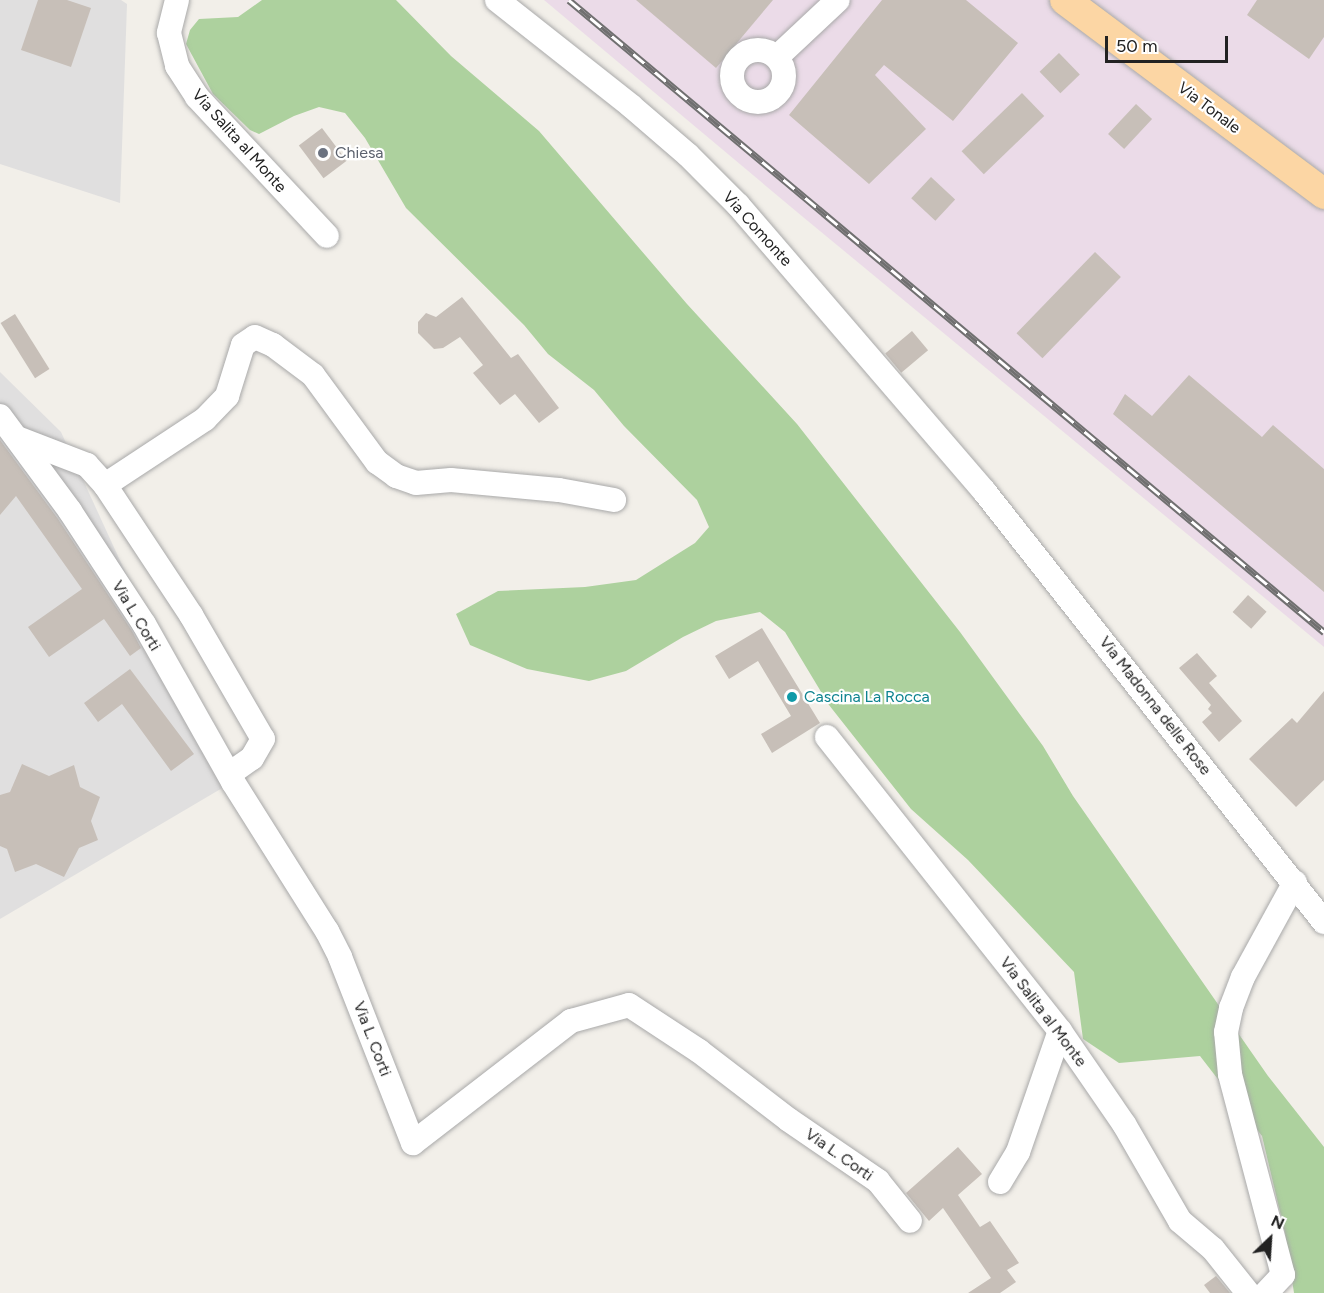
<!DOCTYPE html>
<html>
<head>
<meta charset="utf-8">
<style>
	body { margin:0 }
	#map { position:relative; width:1324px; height:1293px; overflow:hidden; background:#f2efe9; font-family:Figtree,sans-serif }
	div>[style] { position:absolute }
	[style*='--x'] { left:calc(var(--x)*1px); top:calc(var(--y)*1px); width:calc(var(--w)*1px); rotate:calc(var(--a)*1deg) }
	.residential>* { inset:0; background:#e0dfdf }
	.industrial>* { inset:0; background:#ebdbe8 }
	.forest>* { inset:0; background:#add19e }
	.building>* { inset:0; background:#c7bfb8; transform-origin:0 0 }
	.roads { filter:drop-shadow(0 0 2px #a9a9a9) drop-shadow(0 0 2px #a9a9a9) }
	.minor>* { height:24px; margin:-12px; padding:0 12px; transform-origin:12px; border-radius:12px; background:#fff }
	.minor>.ring { margin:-12px; padding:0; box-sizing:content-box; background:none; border:24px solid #fff; border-radius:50% }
	.major>* { height:30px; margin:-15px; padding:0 15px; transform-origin:15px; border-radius:15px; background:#fcd6a4 }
	.rail>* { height:7px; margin-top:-3.5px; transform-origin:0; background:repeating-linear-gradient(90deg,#fff 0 14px,#707070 0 28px); box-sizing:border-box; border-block:2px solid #707070 }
	.dots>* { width:16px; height:16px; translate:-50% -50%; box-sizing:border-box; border:3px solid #fff; border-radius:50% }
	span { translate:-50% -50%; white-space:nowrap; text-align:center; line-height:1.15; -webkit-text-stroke:4.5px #fff; paint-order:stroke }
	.street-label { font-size:16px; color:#222 }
	.worship-label { font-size:16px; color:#5b616d }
	.left { translate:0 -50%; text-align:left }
	.culture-label { font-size:16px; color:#0d838f }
	.north { position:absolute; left:1240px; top:1209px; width:60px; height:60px; -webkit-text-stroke:4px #fff; paint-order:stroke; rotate:25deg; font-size:16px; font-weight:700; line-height:24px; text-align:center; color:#222 }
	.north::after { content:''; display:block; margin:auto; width:21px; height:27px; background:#222; clip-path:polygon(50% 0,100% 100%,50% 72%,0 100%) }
	.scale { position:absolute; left:1105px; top:36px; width:123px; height:27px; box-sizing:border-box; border:3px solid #222; border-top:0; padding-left:8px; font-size:18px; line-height:21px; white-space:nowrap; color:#222; -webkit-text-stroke:4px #fff; paint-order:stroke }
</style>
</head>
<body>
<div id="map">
	<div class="residential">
		<div style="clip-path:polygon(0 0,121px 0,127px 4px,120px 203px,0 164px)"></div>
		<div style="clip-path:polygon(0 372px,61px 432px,224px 787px,0 919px)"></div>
	</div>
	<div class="industrial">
		<div style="clip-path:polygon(544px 0,1324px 0,1324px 647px,803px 217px)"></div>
	</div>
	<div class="forest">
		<div style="clip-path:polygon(262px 0,396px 0,451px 56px,539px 131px,687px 304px,797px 424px,960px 632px,1043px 746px,1073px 796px,1268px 1076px,1324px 1147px,1324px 1293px,1294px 1293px,1285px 1233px,1262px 1136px,1200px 1056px,1119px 1063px,1083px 1039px,1074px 972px,968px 860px,911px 809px,829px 705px,785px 632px,760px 612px,716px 621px,683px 637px,626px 671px,589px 681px,527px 669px,470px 645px,456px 614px,498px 591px,585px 587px,636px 580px,695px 543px,709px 527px,697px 500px,624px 426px,594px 390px,548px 354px,524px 325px,406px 208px,365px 138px,345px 113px,319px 107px,294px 116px,259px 134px,250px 130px,213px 94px,186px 44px,190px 30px,199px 19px,238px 17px)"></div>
	</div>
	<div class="building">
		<div style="clip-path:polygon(38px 0,67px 0,91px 8px,71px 67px,21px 50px)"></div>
		<div style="clip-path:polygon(636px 0,773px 0,716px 68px)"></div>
		<div style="clip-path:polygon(882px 0,966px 0,1018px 43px,953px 121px,884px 65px,875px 75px,926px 129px,869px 184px,789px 115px)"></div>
		<div style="clip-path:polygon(1257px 0,1324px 0,1324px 37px,1309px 59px,1247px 15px)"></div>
		<div style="left:1059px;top:53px;width:30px;height:27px;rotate:46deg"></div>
		<div style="left:1022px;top:93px;width:32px;height:84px;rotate:46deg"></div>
		<div style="left:1136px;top:104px;width:22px;height:41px;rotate:43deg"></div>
		<div style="left:322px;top:128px;width:41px;height:29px;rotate:53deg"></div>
		<div style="left:931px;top:177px;width:33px;height:29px;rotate:43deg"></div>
		<div style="left:1095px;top:252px;width:36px;height:113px;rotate:44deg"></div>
		<div style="clip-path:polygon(462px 297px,511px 358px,518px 354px,559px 408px,539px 423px,515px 394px,500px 405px,473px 373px,483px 365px,460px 337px,443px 348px,434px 349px,418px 333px,418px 322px,426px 313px,436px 317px)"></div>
		<div style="left:15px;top:314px;width:65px;height:17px;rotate:58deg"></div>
		<div style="left:912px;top:331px;width:25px;height:35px;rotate:50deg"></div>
		<div style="clip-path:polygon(1189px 375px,1262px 437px,1273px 425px,1324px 469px,1324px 592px,1113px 414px,1125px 394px,1152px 416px)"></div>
		<div style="clip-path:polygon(0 440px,58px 519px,132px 631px,141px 648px,130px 656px,104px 619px,49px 657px,28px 627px,82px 589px,16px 496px,0 515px)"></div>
		<div style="left:1248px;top:595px;width:25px;height:23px;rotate:42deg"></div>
		<div style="clip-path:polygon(762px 628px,820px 723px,772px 753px,761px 734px,791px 716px,758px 661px,729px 679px,715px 656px)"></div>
		<div style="clip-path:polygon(1197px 653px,1217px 676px,1209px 683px,1242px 721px,1219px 742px,1202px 722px,1212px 713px,1208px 709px,1211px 705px,1179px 668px)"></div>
		<div style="clip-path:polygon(130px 669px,194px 754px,171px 771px,122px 704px,98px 722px,84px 703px)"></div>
		<div style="clip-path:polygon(1324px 691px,1324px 780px,1296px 807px,1249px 759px,1292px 718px,1297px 723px)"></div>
		<div style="clip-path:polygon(22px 764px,49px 776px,74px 765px,80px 787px,100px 797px,91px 821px,98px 840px,79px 848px,64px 877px,36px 864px,15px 872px,7px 849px,0 846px,0 795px,10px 792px)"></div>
		<div style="clip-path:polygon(958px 1147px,982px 1174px,958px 1195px,980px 1227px,990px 1221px,1019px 1263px,1007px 1270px,1016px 1282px,1000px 1293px,968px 1293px,991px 1278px,943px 1208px,929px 1221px,906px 1193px)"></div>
		<div style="clip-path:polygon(1216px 1276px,1230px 1293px,1210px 1293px,1204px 1285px)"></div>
	</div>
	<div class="roads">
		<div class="minor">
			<div style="--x:177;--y:0;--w:34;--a:104"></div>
			<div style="--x:169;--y:33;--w:34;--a:76"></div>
			<div style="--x:177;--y:66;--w:37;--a:57"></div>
			<div style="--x:197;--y:97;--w:190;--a:46.9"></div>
			<div style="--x:497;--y:0;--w:171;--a:38.3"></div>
			<div style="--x:631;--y:106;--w:75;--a:40.7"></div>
			<div style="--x:688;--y:155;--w:71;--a:45"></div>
			<div style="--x:738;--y:205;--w:377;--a:49.3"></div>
			<div style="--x:984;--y:491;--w:549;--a:51.73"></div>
			<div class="ring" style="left:732px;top:50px;width:28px;height:28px"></div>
			<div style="--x:777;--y:57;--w:83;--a:-43.1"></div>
			<div style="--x:0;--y:416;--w:118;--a:53.6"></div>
			<div style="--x:70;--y:511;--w:135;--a:56.8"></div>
			<div style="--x:144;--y:624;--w:181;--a:60.6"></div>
			<div style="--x:233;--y:782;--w:176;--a:57.8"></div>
			<div style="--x:327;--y:931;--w:29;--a:63"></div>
			<div style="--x:340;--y:957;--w:200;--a:68.6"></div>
			<div style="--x:413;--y:1143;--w:200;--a:-37.7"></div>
			<div style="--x:571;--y:1021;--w:60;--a:-15.4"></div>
			<div style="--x:629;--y:1005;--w:84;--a:33.3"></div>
			<div style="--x:699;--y:1051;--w:113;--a:37.5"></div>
			<div style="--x:789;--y:1120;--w:108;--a:34.4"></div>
			<div style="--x:878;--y:1181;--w:51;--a:51.3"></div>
			<div style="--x:17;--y:438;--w:75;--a:21.1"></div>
			<div style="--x:87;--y:465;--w:27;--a:48"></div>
			<div style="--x:105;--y:485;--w:156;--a:56.5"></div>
			<div style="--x:191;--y:615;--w:143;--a:59.9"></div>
			<div style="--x:263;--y:739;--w:22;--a:120"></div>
			<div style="--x:252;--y:758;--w:28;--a:145"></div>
			<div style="--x:105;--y:485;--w:120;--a:-33.4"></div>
			<div style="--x:205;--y:419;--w:32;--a:-46"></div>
			<div style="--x:227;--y:396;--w:53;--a:-72.6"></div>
			<div style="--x:243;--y:345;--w:14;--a:-34"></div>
			<div style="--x:255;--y:337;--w:20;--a:24"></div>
			<div style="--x:273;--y:345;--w:50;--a:36.9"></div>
			<div style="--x:313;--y:375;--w:108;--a:53.7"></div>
			<div style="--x:377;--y:462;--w:24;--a:36"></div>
			<div style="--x:396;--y:476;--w:21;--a:19"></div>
			<div style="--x:416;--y:483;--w:35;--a:-5"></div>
			<div style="--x:451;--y:480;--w:108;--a:5.3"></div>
			<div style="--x:559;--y:490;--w:56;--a:10.3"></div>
			<div style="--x:827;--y:737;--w:375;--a:51.6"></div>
			<div style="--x:1060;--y:1031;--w:113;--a:55.5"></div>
			<div style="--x:1124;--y:1124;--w:112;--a:60"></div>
			<div style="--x:1180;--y:1221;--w:43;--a:40.3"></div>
			<div style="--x:1213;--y:1249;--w:56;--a:51.5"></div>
			<div style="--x:1000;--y:1182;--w:35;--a:-59"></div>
			<div style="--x:1018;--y:1152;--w:128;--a:-70.9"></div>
			<div style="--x:1266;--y:1293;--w:25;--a:-47"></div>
			<div style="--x:1283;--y:1275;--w:208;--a:-104.8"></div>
			<div style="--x:1230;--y:1074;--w:42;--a:-95.4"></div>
			<div style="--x:1226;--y:1032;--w:25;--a:-78"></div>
			<div style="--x:1231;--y:1008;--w:33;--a:-69"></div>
			<div style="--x:1243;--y:977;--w:108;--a:-61.3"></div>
		</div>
		<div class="major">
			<div style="--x:1065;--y:0;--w:324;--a:36.8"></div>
		</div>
	</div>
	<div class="rail">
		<div style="--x:569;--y:0;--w:985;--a:39.93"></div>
	</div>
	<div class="dots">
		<div style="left:323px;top:153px;background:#6b7280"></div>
		<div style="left:792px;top:697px;background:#0f9aa8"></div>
	</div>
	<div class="street-label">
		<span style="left:1209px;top:108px;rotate:37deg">Via Tonale</span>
		<span style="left:239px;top:141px;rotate:48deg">Via Salita al Monte</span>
		<span style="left:757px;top:229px;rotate:48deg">Via Comonte</span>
		<span style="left:136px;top:616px;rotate:59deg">Via L. Corti</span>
		<span style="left:1155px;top:706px;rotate:52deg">Via Madonna delle Rose</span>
		<span style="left:1043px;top:1012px;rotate:53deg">Via Salita al Monte</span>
		<span style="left:372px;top:1039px;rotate:69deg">Via L. Corti</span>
		<span style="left:839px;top:1155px;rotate:35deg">Via L. Corti</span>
	</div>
	<div class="worship-label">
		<span class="left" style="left:335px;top:153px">Chiesa</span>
	</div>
	<div class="culture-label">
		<span class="left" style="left:804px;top:697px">Cascina La Rocca</span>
	</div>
	<div class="north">N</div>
	<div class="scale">50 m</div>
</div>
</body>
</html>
